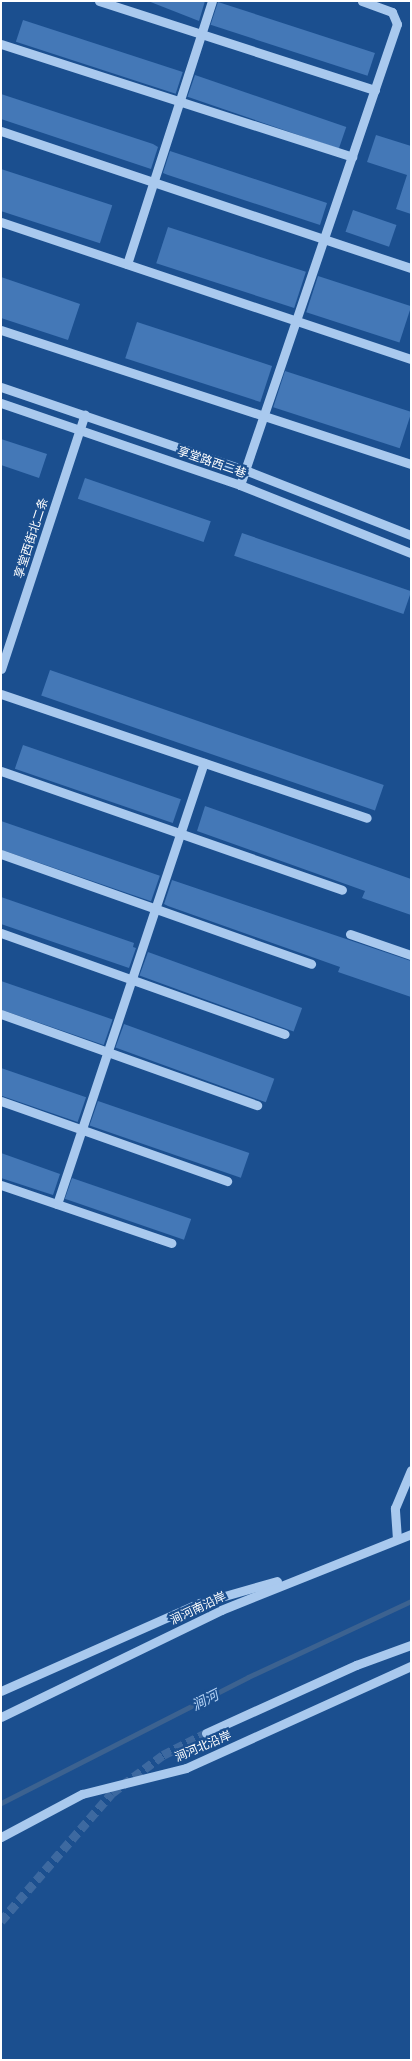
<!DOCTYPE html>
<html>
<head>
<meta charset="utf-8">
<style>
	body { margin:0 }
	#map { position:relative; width:412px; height:2061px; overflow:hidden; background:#1b4f8f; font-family:Manrope,"Noto Sans SC",sans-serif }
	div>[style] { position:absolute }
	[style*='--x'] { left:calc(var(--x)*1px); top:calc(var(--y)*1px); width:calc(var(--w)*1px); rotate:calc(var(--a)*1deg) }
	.stream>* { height:5px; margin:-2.5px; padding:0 2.5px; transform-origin:2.5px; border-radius:2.5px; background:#3c6290 }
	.building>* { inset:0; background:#4478b7; transform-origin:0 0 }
	.minor-tunnel>* { height:9px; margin-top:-4.5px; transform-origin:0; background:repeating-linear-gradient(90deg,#3d69a0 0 9px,transparent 0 13.5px) }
	.minor>* { height:9px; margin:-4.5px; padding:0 4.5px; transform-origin:4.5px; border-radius:4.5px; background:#a9c9ee }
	span { translate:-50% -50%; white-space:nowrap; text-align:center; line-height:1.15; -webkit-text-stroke:4.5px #1b4f8f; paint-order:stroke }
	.street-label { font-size:12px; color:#fff }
	.water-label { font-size:14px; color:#b5d3f5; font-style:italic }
	.frame { position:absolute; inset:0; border:2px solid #fff; pointer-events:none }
</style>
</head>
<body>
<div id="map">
	<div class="stream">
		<div style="--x:1;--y:1803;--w:277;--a:-27"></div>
		<div style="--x:248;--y:1677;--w:180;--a:-25"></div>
	</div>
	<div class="building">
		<div style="clip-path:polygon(148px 1px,205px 1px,199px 21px)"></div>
		<div style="left:218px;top:2px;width:165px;height:24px;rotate:18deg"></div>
		<div style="left:23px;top:20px;width:168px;height:23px;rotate:18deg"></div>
		<div style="left:195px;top:75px;width:160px;height:23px;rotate:19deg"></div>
		<div style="clip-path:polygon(1px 94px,153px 144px,158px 147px,151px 169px,1px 119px)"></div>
		<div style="clip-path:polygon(376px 135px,411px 146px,411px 214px,396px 209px,407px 175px,367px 162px)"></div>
		<div style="clip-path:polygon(170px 151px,327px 203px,320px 225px,168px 175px,163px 173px)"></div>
		<div style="left:1px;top:169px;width:117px;height:40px;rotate:18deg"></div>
		<div style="left:353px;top:210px;width:46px;height:23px;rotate:19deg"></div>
		<div style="left:168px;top:227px;width:145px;height:38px;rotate:18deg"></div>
		<div style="left:318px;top:276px;width:98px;height:38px;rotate:18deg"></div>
		<div style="clip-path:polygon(1px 277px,80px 304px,68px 340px,1px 318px)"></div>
		<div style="left:137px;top:322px;width:142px;height:38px;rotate:18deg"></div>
		<div style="left:285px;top:371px;width:133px;height:38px;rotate:18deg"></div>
		<div style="clip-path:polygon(1px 439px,47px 454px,39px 478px,1px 465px)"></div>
		<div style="left:85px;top:478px;width:133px;height:22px;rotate:19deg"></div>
		<div style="left:242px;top:533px;width:179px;height:24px;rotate:19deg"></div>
		<div style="left:50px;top:670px;width:353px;height:27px;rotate:19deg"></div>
		<div style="left:23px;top:745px;width:167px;height:25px;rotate:19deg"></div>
		<div style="clip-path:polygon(205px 806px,411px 879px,411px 915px,362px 898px,365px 891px,197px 831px)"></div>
		<div style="left:1px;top:821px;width:168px;height:27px;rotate:19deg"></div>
		<div style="clip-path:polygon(172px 880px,411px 961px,411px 997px,338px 972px,340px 967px,168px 906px,164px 904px)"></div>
		<div style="clip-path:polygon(1px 897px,134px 943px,133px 947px,136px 948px,129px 968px,1px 924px)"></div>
		<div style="left:148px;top:952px;width:164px;height:25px;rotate:20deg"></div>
		<div style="left:1px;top:981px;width:118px;height:27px;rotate:19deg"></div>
		<div style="left:124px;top:1024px;width:160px;height:25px;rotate:20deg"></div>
		<div style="left:1px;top:1068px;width:90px;height:26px;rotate:19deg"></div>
		<div style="left:98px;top:1101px;width:160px;height:26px;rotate:19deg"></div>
		<div style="clip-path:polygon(1px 1153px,60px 1174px,53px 1195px,1px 1178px)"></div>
		<div style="left:72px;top:1178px;width:126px;height:22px;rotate:19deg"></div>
	</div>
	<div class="minor-tunnel">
		<div style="--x:1;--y:1921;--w:169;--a:-49.1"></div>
		<div style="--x:112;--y:1793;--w:64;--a:-36.7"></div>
		<div style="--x:163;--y:1755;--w:48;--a:-27.1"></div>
	</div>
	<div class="minor">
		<div style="--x:99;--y:1;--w:290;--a:17.9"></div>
		<div style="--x:1;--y:44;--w:369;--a:17.8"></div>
		<div style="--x:1;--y:131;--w:432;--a:18.5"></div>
		<div style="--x:1;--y:222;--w:432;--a:18.5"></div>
		<div style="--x:127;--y:264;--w:276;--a:-72.1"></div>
		<div style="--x:1;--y:330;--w:431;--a:18.1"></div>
		<div style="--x:1;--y:387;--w:258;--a:18.8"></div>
		<div style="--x:245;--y:470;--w:178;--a:21.4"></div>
		<div style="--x:1;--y:403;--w:253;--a:18.9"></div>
		<div style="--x:240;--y:485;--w:184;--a:21.7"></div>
		<div style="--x:240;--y:485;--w:487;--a:-71.2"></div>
		<div style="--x:397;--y:24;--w:13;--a:-113"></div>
		<div style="--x:392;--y:12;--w:32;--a:-160"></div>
		<div style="--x:1;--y:669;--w:268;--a:-71.8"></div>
		<div style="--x:1;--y:694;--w:386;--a:18.7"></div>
		<div style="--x:1;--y:771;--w:361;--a:19.2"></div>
		<div style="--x:1;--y:854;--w:329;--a:19.5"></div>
		<div style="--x:1;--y:933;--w:301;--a:19.6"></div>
		<div style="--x:350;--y:934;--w:65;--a:19"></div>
		<div style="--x:1;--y:1014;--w:272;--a:19.6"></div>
		<div style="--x:1;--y:1101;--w:240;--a:19.5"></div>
		<div style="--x:1;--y:1185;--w:180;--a:18.8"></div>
		<div style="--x:57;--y:1204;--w:465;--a:-71.6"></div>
		<div style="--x:397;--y:1539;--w:31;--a:-94"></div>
		<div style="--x:395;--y:1508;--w:41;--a:-67.2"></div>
		<div style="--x:1;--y:1691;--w:218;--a:-23.9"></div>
		<div style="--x:200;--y:1603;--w:80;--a:-15.9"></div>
		<div style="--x:1;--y:1717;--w:245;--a:-25.9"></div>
		<div style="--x:221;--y:1610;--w:205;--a:-21.8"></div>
		<div style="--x:206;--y:1733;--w:165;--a:-24.4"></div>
		<div style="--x:356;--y:1665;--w:59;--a:-20"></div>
		<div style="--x:1;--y:1837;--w:92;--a:-28"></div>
		<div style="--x:82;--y:1794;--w:107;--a:-14"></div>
		<div style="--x:186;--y:1768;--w:247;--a:-24.4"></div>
	</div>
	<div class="street-label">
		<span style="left:212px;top:462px;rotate:19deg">享堂路西二巷</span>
		<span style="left:31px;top:538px;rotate:-72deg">享堂西街北二条</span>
		<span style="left:198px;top:1608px;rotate:-25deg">涧河南沿岸</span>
		<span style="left:203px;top:1746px;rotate:-23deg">涧河北沿岸</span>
	</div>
	<div class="water-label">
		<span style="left:205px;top:1700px;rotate:-27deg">涧河</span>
	</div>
	<div class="frame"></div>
</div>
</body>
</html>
